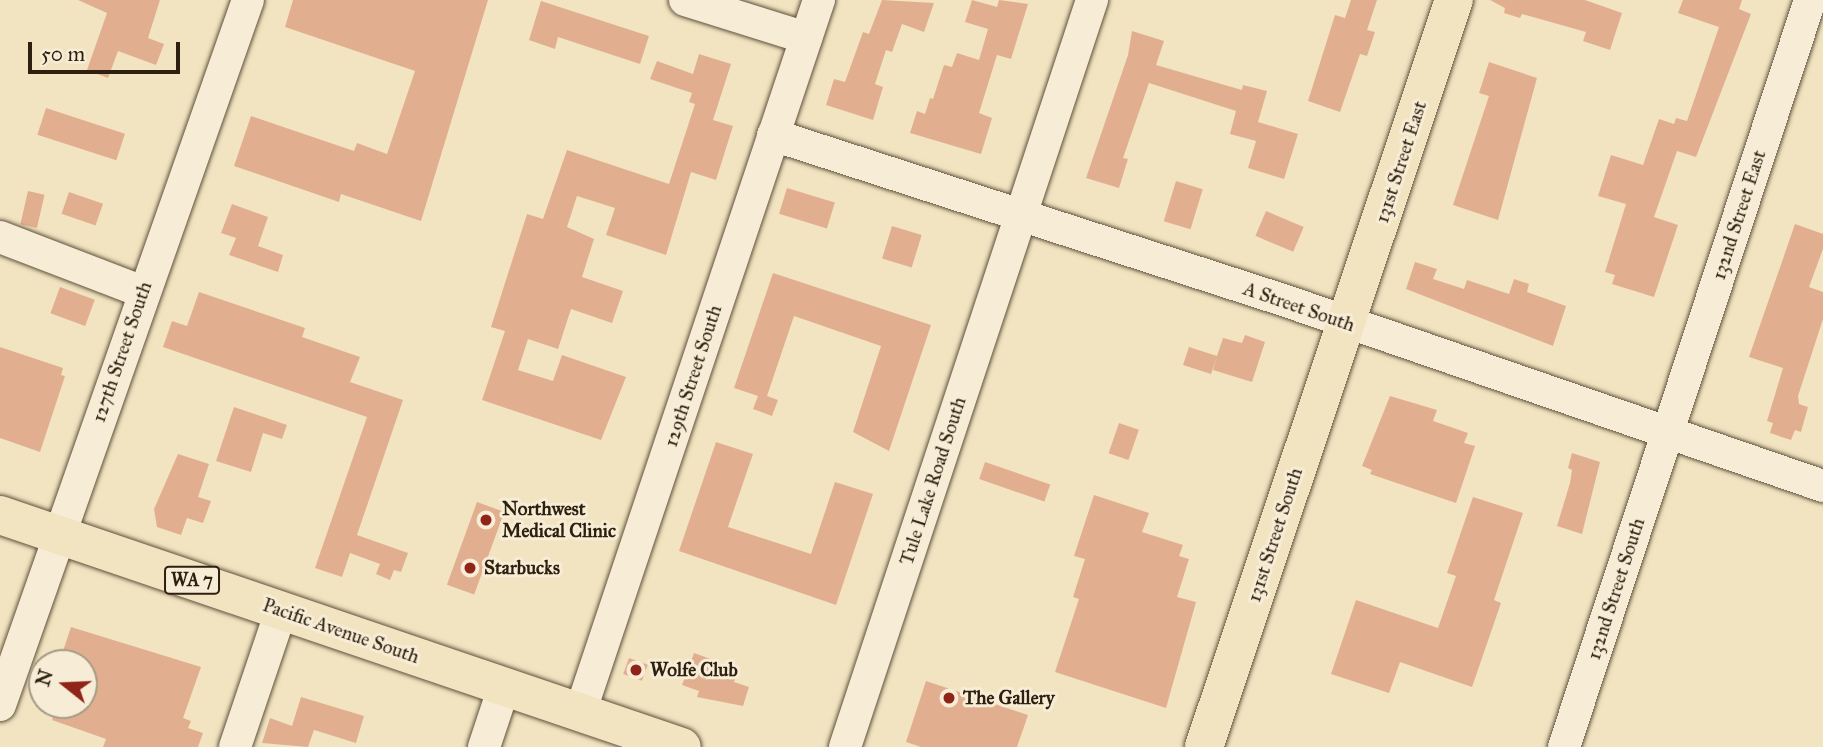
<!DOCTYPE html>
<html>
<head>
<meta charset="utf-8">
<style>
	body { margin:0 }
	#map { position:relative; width:1823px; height:747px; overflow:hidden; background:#f2e4c1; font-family:"IM FELL Great Primer",serif }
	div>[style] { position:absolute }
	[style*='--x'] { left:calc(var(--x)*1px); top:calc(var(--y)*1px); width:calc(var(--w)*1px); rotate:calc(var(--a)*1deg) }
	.building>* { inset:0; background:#e1af90; transform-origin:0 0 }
	.roads { filter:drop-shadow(0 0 2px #5f513b) drop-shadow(0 0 2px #5f513b) }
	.minor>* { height:32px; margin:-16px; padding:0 16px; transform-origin:16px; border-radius:16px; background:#f7edd7 }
	.major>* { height:38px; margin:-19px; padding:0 19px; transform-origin:19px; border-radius:19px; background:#f2e4c1 }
	.dots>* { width:19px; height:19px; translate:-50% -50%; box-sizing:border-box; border:4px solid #f7edd7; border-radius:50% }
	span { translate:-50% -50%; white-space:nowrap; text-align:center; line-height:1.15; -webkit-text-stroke:6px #f7edd7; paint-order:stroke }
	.shield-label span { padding:2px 5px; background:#f7edd7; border:2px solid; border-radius:5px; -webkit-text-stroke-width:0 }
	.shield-label { font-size:18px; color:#2e200e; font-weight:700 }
	.street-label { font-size:19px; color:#2e200e }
	.poi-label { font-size:19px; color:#2e200e; font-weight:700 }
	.left { translate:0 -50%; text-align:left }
	.north { position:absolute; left:28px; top:649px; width:70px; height:70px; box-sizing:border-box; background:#f7edd7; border:2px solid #a79b87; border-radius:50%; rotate:288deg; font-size:19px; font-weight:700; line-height:28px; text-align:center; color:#2e200e }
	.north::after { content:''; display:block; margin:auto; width:24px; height:32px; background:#8f2418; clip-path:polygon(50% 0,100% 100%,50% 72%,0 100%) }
	.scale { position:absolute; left:28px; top:42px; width:152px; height:32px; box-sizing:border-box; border:4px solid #2e200e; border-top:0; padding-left:9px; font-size:21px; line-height:24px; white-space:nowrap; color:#2e200e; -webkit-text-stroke:5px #f7edd7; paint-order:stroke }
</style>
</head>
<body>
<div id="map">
	<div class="building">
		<div style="clip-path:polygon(78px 0,160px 0,148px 38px,164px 44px,156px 65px,118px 51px,108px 78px,87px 70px,107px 13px)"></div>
		<div style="clip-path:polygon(293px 0,488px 0,421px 221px,341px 194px,339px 202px,234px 166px,251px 116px,354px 151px,357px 143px,387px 154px,415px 71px,285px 27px)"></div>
		<div style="clip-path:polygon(882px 0,934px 3px,924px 32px,902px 24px,892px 52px,886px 50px,875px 84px,883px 87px,873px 120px,826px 105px,834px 79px,845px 82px,863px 32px,869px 34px)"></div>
		<div style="clip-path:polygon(972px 0,997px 7px,999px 0,1028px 4px,1011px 59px,997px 55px,979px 113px,992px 118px,981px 154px,910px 133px,917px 111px,925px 114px,930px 98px,933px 99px,944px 65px,952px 67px,957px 53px,979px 60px,988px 29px,965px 22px)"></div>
		<div style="clip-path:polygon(1351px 0,1377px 0,1367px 30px,1375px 32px,1367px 56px,1360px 54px,1340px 112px,1308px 101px,1335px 15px,1345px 18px)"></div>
		<div style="clip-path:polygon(1490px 0,1585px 0,1622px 13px,1610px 50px,1583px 41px,1586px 32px,1522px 14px,1520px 18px,1504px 13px,1505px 8px)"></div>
		<div style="clip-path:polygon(1683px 0,1742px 0,1739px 9px,1751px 14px,1696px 157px,1677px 151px,1654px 217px,1678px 225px,1654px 297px,1612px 284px,1615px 275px,1605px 272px,1626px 204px,1598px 196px,1611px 155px,1643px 165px,1659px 119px,1674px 124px,1676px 118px,1687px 121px,1719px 27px,1678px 13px)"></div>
		<div style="clip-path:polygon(541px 1px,649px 36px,640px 64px,558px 37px,555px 49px,529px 40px)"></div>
		<div style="clip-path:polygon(1132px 31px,1164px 41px,1156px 65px,1242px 90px,1243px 85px,1267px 91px,1258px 122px,1298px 134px,1284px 179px,1248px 168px,1256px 141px,1230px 134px,1236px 111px,1149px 83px,1123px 158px,1128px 159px,1119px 188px,1086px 178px,1128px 55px)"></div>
		<div style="clip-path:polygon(699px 54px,731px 64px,713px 120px,733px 126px,716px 180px,691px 172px,666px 255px,606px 235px,615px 208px,577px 196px,567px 227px,594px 239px,582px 277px,623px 291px,612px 323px,571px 309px,558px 349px,528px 339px,518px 370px,553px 381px,562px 355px,626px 377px,601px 440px,482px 400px,505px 331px,491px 327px,527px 214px,543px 219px,567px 150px,669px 184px,695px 104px,689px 102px,692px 93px,650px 79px,657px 61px,693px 74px)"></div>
		<div style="clip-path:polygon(1489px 62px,1537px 78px,1498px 220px,1453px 205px,1489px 96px,1479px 93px)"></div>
		<div style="left:46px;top:108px;width:83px;height:28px;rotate:18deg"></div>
		<div style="left:1176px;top:181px;width:28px;height:42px;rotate:17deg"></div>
		<div style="left:787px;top:188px;width:50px;height:27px;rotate:17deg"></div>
		<div style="left:28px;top:191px;width:17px;height:34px;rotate:13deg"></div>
		<div style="left:69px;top:192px;width:36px;height:23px;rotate:19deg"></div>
		<div style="clip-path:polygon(232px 204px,268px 217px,258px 246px,283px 255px,278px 272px,229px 255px,236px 238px,221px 233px)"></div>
		<div style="left:1266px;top:211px;width:41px;height:27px;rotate:23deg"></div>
		<div style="clip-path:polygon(1795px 224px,1823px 234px,1823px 249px,1809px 287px,1823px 292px,1823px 319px,1798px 396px,1799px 404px,1808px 407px,1801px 432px,1795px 430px,1791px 440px,1770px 433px,1773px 423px,1767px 421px,1783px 368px,1749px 357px)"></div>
		<div style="left:892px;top:226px;width:31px;height:34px;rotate:17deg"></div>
		<div style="clip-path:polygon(1415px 262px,1437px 269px,1433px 279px,1464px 289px,1467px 280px,1509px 294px,1514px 279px,1529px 284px,1527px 292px,1566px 306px,1553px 346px,1406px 289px)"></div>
		<div style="clip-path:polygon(773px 273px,931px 325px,889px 451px,853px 432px,881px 346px,794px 316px,767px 396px,778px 400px,772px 416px,753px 409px,758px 396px,734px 388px)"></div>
		<div style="left:60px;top:287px;width:37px;height:28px;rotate:20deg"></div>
		<div style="clip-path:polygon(199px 292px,305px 328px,302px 337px,360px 357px,350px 382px,403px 400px,357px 535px,408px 553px,401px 572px,394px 570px,390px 580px,376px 574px,380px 564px,350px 553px,342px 577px,315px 568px,367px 417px,163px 347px,172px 321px,187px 326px)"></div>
		<div style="clip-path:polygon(1245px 335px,1265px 342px,1252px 382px,1213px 370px,1217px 357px,1211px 374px,1183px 365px,1189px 347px,1217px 356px,1223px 338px,1242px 343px)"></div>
		<div style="clip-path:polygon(0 347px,63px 368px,61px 375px,65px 376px,40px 452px,0 438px)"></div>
		<div style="clip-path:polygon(1390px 396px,1437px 410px,1433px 421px,1468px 433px,1464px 443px,1475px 446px,1456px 503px,1370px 474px,1372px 470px,1362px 466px)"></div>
		<div style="clip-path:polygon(234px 407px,287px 425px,282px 439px,263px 433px,251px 472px,216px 461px)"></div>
		<div style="left:1119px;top:423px;width:21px;height:32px;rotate:19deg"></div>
		<div style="clip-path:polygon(716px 442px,753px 454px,728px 527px,811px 554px,835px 482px,873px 494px,836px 605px,679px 551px)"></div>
		<div style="clip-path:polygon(1572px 453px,1600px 462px,1582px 534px,1557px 526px,1570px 483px,1572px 470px,1568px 468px)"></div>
		<div style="clip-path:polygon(178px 454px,209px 464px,198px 497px,211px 501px,203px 523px,187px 518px,181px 535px,157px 527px,154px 509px)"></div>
		<div style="left:985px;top:462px;width:69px;height:18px;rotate:19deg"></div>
		<div style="clip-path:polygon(1094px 495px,1149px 513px,1142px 532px,1183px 545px,1179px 556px,1189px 559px,1177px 597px,1196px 602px,1166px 708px,1055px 672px,1079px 599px,1073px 597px,1085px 559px,1074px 556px)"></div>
		<div style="clip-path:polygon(1473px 497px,1523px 513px,1494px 600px,1501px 603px,1472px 687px,1400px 662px,1389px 693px,1331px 674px,1356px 600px,1438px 628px,1456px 576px,1447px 573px)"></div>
		<div style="left:477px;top:502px;width:29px;height:88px;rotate:20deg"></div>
		<div style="clip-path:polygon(71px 627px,201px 667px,183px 718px,191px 721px,188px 728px,203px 733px,198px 747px,103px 747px,106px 739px,52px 720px,57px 705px,84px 705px,84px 663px,59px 663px)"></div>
		<div style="clip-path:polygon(694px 653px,719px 662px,717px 669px,736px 676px,734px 682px,749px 687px,743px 706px,697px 697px,699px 691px,682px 685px)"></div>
		<div style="left:629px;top:658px;width:20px;height:17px;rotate:20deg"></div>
		<div style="clip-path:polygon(926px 681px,1028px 715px,1017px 747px,921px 747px,906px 742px)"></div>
		<div style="clip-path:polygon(301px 697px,364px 716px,356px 743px,314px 730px,308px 747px,262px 743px,270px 718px,292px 726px)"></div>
	</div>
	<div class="roads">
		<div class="minor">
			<div style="--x:685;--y:0;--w:127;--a:17.4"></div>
			<div style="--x:773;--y:135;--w:542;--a:17.93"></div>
			<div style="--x:1289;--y:302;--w:565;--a:19.01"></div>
			<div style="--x:0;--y:237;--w:153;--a:21"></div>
			<div style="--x:0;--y:705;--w:747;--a:-70.62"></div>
			<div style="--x:580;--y:713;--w:752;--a:-71.47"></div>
			<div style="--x:235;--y:747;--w:144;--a:-71.3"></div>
			<div style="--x:484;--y:747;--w:63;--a:-71.6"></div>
			<div style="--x:845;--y:747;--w:787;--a:-71.7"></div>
			<div style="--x:1564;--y:747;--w:786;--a:-71.77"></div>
		</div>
		<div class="major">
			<div style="--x:0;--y:515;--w:720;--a:18.79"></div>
			<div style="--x:1204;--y:747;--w:788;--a:-71.5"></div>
		</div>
	</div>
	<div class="dots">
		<div style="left:486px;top:520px;background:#8f2418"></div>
		<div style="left:470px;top:568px;background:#8f2418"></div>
		<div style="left:636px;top:670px;background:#8f2418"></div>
		<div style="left:949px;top:698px;background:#8f2418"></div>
	</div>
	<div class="shield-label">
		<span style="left:192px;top:580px">WA 7</span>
	</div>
	<div class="street-label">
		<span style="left:1401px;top:162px;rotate:-72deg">131st Street East</span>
		<span style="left:1739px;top:215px;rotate:-72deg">132nd Street East</span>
		<span style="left:1299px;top:307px;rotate:19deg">A Street South</span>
		<span style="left:122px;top:352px;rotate:-71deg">127th Street South</span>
		<span style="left:693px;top:376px;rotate:-72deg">129th Street South</span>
		<span style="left:933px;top:481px;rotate:-72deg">Tule Lake Road South</span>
		<span style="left:1275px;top:535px;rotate:-72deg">131st Street South</span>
		<span style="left:1616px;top:589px;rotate:-72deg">132nd Street South</span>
		<span style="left:341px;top:631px;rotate:19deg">Pacific Avenue South</span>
	</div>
	<div class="poi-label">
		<span class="left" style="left:502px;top:520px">Northwest<br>Medical Clinic</span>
		<span class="left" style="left:484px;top:568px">Starbucks</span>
		<span class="left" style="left:650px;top:670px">Wolfe Club</span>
		<span class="left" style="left:963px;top:698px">The Gallery</span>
	</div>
	<div class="north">N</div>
	<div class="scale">50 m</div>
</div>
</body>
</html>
